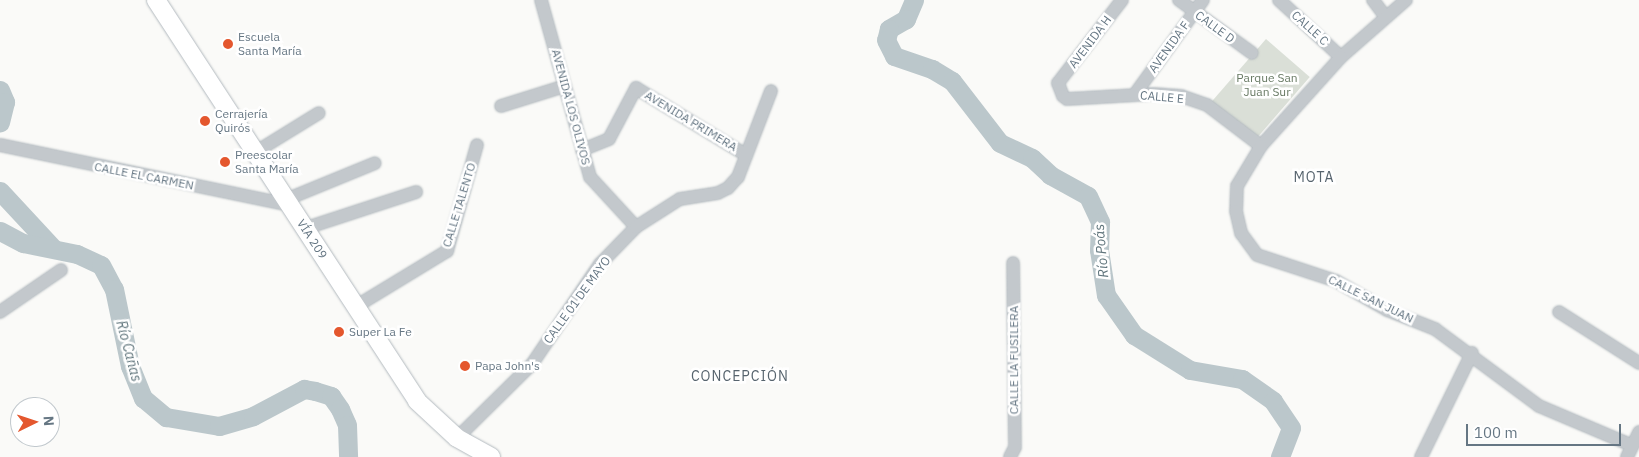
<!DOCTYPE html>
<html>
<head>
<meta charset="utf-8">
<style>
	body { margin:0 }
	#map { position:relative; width:1639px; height:457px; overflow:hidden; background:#fafaf8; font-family:"IBM Plex Sans",sans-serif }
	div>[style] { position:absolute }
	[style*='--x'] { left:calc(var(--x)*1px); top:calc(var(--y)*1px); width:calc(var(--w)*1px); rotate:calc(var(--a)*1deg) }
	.green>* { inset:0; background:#dadfd7; transform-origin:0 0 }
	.river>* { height:19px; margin:-9.5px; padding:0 9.5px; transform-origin:9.5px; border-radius:9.5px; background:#bbc7cb }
	.roads { filter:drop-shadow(0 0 1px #b3babf) drop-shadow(0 0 1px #b3babf) }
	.street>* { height:12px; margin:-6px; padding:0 6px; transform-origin:6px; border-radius:6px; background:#c3c8cc }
	.secondary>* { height:18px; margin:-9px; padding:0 9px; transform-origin:9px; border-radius:9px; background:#fff }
	.dots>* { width:14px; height:14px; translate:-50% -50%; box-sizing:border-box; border:2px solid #fff; border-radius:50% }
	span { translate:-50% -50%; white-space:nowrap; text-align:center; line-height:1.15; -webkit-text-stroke:5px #fff; paint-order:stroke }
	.street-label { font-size:12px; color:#657683 }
	.poi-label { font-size:12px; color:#657683 }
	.left { translate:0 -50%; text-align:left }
	.park-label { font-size:12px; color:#687a64 }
	.neighbourhood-label { font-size:14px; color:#57646e; letter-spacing:1px }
	.water-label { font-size:14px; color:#60757c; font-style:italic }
	.north { position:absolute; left:10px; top:397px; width:50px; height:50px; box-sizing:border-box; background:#fff; border:1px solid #c1c8cd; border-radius:50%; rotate:86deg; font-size:14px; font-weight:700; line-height:20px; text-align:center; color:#657683 }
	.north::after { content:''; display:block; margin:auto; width:18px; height:22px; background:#e4572e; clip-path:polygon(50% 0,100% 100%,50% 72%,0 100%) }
	.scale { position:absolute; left:1466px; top:424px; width:155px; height:22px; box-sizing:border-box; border:2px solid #657683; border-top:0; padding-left:6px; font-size:15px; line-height:18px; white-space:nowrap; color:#657683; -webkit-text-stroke:4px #fff; paint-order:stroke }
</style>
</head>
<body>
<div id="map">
	<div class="green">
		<div style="left:1266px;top:39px;width:58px;height:83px;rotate:41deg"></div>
	</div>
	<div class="river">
		<div style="--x:914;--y:0;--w:21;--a:113"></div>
		<div style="--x:906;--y:19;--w:20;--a:150"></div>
		<div style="--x:889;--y:29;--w:11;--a:105"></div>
		<div style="--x:886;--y:40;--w:18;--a:63"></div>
		<div style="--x:894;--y:56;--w:40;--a:18.9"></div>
		<div style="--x:932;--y:69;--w:23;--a:31"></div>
		<div style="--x:952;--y:81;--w:78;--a:52.3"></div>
		<div style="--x:1000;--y:143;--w:35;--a:25"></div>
		<div style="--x:1032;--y:158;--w:25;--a:43"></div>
		<div style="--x:1050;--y:175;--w:43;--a:28.9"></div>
		<div style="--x:1088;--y:196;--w:29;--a:65"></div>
		<div style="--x:1100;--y:222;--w:28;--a:92"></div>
		<div style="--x:1099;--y:250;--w:46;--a:81.2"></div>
		<div style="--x:1106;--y:295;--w:49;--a:55"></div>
		<div style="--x:1134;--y:335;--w:66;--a:32"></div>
		<div style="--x:1190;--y:370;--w:53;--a:9.8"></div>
		<div style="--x:1242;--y:379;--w:38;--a:35"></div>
		<div style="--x:1273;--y:401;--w:32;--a:56"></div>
		<div style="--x:1291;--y:428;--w:31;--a:111"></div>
		<div style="--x:0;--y:90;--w:13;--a:67"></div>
		<div style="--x:5;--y:102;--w:21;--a:104"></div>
		<div style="--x:0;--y:191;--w:78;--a:47.1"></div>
		<div style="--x:0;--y:231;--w:26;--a:28"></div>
		<div style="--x:23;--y:243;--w:55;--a:11.5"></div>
		<div style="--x:77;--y:254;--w:26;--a:25"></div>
		<div style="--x:101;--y:265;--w:27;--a:62"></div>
		<div style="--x:114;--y:289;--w:79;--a:78.3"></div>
		<div style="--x:130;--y:366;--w:35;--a:68"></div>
		<div style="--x:143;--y:398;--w:30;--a:40"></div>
		<div style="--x:166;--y:417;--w:54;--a:9.6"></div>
		<div style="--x:219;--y:426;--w:35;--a:-16"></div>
		<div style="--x:253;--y:416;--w:58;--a:-27.9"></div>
		<div style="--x:304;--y:389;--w:11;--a:10"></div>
		<div style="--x:315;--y:391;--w:17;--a:17"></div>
		<div style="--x:331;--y:396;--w:16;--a:55"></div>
		<div style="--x:340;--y:409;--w:17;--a:66"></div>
		<div style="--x:347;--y:425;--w:32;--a:88"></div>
	</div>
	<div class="roads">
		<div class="street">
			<div style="--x:541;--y:0;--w:184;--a:74.5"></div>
			<div style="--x:590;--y:177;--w:68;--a:47.4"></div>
			<div style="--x:1122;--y:0;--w:105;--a:127.6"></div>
			<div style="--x:1058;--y:83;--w:14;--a:69"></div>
			<div style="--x:1063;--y:96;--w:5;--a:37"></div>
			<div style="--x:1067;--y:99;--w:87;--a:-3.3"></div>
			<div style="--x:1154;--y:94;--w:27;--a:4"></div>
			<div style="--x:1181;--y:96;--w:28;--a:19"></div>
			<div style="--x:1207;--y:105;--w:68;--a:37.2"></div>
			<div style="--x:1179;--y:0;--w:90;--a:36"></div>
			<div style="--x:1279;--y:0;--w:84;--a:42.6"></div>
			<div style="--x:1373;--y:0;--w:21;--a:53"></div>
			<div style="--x:1406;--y:0;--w:86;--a:138.8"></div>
			<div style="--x:1341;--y:57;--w:120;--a:132"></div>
			<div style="--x:1261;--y:146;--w:47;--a:121"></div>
			<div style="--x:1237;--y:186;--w:25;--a:92"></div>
			<div style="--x:1236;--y:211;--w:23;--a:77"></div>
			<div style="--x:1241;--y:233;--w:27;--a:54"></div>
			<div style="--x:1257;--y:255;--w:83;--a:18.2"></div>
			<div style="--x:1336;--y:281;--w:59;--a:29.6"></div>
			<div style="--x:1387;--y:310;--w:52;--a:21.6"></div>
			<div style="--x:1435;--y:329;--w:129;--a:36.5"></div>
			<div style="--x:1539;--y:406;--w:100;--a:23"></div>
			<div style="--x:1135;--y:94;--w:116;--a:-54.1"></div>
			<div style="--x:501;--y:106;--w:67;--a:-17.4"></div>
			<div style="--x:0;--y:145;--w:295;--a:11.7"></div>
			<div style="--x:582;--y:150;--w:29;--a:-22"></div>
			<div style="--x:609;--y:139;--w:58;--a:-62.1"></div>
			<div style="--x:636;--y:88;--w:129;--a:31.3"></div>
			<div style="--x:254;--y:153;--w:76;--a:-31.6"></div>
			<div style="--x:285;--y:200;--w:97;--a:-22.3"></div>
			<div style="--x:306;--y:228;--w:116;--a:-18.1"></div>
			<div style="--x:355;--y:307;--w:108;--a:-31.3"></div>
			<div style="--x:447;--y:251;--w:110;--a:-74.2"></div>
			<div style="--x:0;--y:312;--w:74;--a:-34.5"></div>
			<div style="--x:1559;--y:312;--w:95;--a:32.5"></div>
			<div style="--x:457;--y:438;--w:105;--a:-44.6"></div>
			<div style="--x:532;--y:364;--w:121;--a:-55.8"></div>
			<div style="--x:600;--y:264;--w:52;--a:-45.8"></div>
			<div style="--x:636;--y:227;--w:52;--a:-32.5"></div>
			<div style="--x:680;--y:199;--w:38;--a:-9"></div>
			<div style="--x:718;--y:193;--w:11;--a:-27"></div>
			<div style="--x:728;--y:188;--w:15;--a:-48"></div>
			<div style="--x:738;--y:177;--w:92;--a:-69"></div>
			<div style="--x:1010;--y:457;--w:11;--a:-63"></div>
			<div style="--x:1015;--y:447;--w:184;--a:-90.6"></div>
			<div style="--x:1421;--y:457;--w:116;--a:-63.9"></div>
			<div style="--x:1627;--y:457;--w:28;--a:-64"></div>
		</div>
		<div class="secondary">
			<div style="--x:156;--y:0;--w:478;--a:56.9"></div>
			<div style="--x:417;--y:401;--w:54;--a:42.8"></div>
			<div style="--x:457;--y:438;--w:39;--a:29"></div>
		</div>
	</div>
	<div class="dots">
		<div style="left:228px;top:44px;background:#e4572e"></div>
		<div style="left:205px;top:121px;background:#e4572e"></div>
		<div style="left:225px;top:162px;background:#e4572e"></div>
		<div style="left:339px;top:332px;background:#e4572e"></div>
		<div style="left:465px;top:366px;background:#e4572e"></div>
	</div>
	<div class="street-label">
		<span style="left:1215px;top:27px;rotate:36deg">CALLE D</span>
		<span style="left:1310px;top:28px;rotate:42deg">CALLE C</span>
		<span style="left:1090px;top:42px;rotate:-53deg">AVENIDA H</span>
		<span style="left:1169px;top:47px;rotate:-54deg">AVENIDA F</span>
		<span style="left:1162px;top:97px;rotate:5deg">CALLE E</span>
		<span style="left:571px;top:107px;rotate:75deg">AVENIDA LOS OLIVOS</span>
		<span style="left:691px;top:121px;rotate:31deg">AVENIDA PRIMERA</span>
		<span style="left:144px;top:176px;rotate:11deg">CALLE EL CARMEN</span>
		<span style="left:459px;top:205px;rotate:-73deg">CALLE TALENTO</span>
		<span style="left:312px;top:239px;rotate:57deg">VÍA 209</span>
		<span style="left:1371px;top:299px;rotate:26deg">CALLE SAN JUAN</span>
		<span style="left:577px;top:300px;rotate:-54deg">CALLE 01 DE MAYO</span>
		<span style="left:1014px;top:360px;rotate:-90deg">CALLE LA FUSILERA</span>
	</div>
	<div class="poi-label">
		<span class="left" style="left:238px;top:44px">Escuela<br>Santa María</span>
		<span class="left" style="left:215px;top:121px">Cerrajería<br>Quirós</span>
		<span class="left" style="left:235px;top:162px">Preescolar<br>Santa María</span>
		<span class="left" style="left:349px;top:332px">Super La Fe</span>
		<span class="left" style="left:475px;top:366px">Papa John's</span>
	</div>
	<div class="park-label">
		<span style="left:1267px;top:85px">Parque San<br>Juan Sur</span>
	</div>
	<div class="neighbourhood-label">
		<span style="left:1314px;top:177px">MOTA</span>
		<span style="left:740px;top:376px">CONCEPCIÓN</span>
	</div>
	<div class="water-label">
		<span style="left:1101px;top:251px;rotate:-95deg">Río Poás</span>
		<span style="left:129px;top:351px;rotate:75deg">Río Cañas</span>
	</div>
	<div class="north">N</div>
	<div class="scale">100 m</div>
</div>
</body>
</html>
